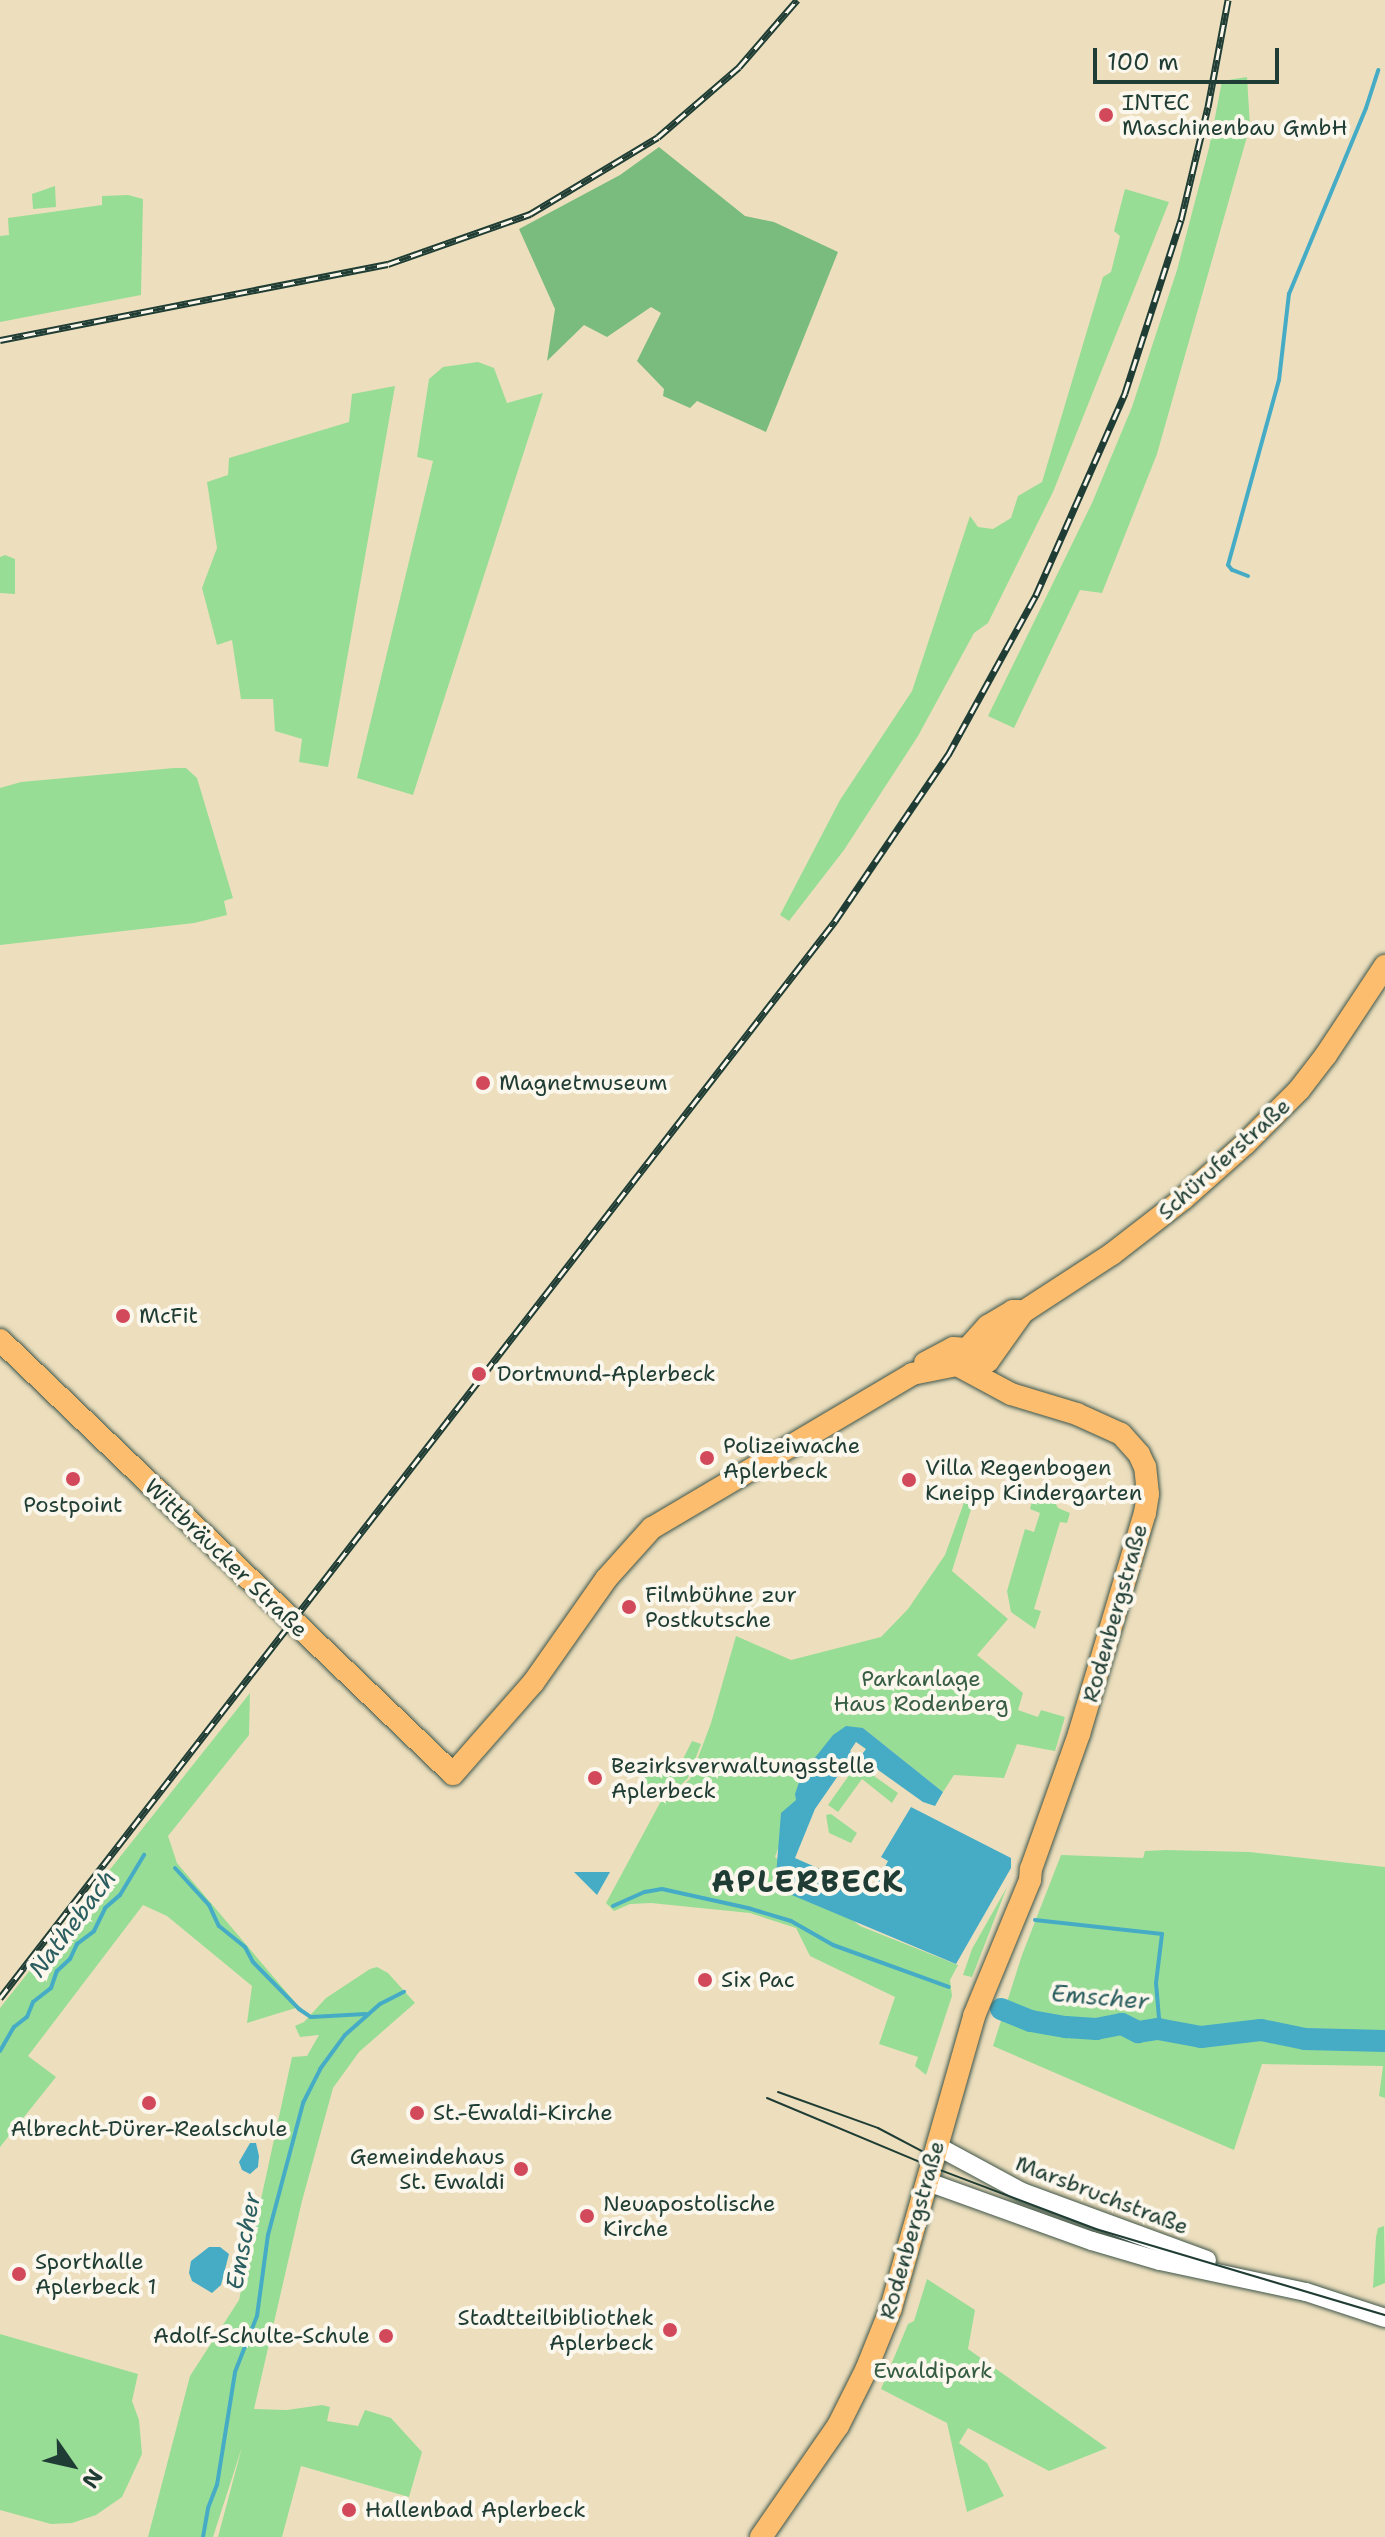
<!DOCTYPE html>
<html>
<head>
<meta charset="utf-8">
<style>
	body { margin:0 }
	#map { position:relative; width:1385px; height:2537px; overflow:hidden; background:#eddfbe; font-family:"Shantell Sans",sans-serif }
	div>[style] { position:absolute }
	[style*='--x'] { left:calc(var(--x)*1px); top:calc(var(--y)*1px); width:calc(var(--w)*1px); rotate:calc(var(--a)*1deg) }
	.green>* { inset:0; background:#98dd95 }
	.forest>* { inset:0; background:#7abc7e }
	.water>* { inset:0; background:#46acc6 }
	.stream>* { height:4px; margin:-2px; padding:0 2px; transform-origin:2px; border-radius:2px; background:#46acc6 }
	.river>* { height:22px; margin:-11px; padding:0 11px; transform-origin:11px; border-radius:11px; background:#46acc6 }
	.roads { filter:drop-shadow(0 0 2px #3e5549) drop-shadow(0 0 2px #3e5549) }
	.minor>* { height:18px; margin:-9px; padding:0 9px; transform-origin:9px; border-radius:9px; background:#fff }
	.major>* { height:22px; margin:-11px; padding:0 11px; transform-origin:11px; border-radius:11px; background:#fcbd6f }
	.tram>* { height:2px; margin:-1px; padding:0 1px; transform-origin:1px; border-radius:1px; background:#1f3d34 }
	.rail>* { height:7px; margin-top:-3.5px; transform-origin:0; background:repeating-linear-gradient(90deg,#fbf7ec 0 12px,#1f3d34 0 24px); box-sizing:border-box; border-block:2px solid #1f3d34 }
	.dots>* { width:22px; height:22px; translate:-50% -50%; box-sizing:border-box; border:4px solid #fbf7ec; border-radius:50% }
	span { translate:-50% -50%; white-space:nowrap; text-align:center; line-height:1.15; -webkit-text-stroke:8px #fbf7ec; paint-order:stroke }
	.poi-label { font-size:22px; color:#1f3d34 }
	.left { translate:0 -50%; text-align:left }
	.right { translate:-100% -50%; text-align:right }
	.street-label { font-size:22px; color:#1f3d34 }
	.park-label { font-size:22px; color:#375d47 }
	.water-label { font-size:24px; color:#2b5e60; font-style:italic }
	.district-label { font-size:30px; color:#1f3d34; font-weight:700; letter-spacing:2px }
	.north { position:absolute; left:32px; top:2425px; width:80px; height:80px; -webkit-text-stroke:6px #fbf7ec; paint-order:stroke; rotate:124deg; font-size:22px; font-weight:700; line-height:32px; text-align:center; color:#1f3d34 }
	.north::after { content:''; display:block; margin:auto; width:28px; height:36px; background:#1f3d34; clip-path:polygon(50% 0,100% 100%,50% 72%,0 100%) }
	.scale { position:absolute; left:1093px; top:48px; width:186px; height:36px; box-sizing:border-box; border:4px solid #1f3d34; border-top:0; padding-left:10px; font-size:24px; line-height:28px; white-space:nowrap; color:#1f3d34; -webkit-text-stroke:6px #fbf7ec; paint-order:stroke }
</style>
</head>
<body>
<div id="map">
	<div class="green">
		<div style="clip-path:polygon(1247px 77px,1250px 126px,1157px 454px,1102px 593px,1080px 590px,1014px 728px,988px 716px,1092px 503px,1132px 407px,1177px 270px,1209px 148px,1222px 81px)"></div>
		<div style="clip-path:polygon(55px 186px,56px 207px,33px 209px,32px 194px)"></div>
		<div style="clip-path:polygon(1125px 189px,1169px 202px,1053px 492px,988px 623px,974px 633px,918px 736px,844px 850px,789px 921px,780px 915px,840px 800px,912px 691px,970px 516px,978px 527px,993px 529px,1011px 518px,1018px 496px,1042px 482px,1103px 277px,1111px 272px,1120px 236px,1114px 231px)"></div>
		<div style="clip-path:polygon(128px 195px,143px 199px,141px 295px,0 322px,0 236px,9px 235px,8px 218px,102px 205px,102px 196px)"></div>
		<div style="clip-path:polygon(478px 362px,494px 368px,507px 403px,543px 393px,413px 795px,357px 778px,433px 461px,417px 457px,429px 379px,443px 367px)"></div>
		<div style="clip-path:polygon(395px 386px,328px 767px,299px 762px,302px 739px,275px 731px,273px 699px,241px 699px,232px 640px,217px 645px,202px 588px,217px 548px,207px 482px,228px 475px,229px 458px,349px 422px,352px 394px)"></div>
		<div style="clip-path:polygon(5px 555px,15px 559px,15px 594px,0 593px,0 557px)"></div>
		<div style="clip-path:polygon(174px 768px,186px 768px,197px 778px,233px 898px,224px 901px,227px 915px,194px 923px,0 945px,0 788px,21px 782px)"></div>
		<div style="clip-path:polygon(1035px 1490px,1052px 1497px,1058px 1508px,1070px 1513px,1067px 1523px,1060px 1522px,1034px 1609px,1041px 1611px,1035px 1629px,1011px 1612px,1007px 1591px,1025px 1529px,1034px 1532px,1040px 1513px,1030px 1509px)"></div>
		<div style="clip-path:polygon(966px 1497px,974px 1500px,952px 1571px,1008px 1619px,977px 1655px,1023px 1693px,1018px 1710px,1038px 1717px,1041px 1710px,1065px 1717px,1055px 1751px,1017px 1744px,1004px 1778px,954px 1775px,943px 1792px,863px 1728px,796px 1800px,775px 1857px,860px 1926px,958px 1965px,950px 1980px,952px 1996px,926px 2075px,915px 2066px,918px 2057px,879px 2044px,895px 1997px,810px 1956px,796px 1928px,750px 1913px,651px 1903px,630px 1904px,614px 1911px,606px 1903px,661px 1801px,667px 1801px,690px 1779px,711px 1723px,736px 1636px,791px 1660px,881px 1637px,908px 1609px,945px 1555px)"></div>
		<div style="clip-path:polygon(250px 1693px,249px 1735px,168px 1836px,177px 1863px,299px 2007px,247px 2023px,252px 1986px,167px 1916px,143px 1905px,28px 2056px,56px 2077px,0 2147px,0 2008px)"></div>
		<div style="clip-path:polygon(692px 1741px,701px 1744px,688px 1778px,666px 1799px,643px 1800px,646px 1764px,673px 1766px,683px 1759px)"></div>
		<div style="clip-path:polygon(857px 1764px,898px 1793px,892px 1803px,862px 1779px,838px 1812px,828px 1805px)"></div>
		<div style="clip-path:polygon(831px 1814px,857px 1833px,851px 1843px,829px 1833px,826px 1815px)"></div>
		<div style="clip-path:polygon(1166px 1850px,1249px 1852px,1385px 1867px,1385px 2098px,1379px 2096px,1383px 2066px,1262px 2064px,1234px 2150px,993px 2046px,1022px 1955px,1061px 1855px,1143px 1858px,1145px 1851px)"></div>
		<div style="clip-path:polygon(1007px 1887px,972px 1977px,963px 1975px,972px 1949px)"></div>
		<div style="clip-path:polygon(370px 1969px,377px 1967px,388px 1973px,415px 2003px,359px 2052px,333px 2088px,302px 2201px,254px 2409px,287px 2410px,322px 2405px,330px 2407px,327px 2421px,358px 2426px,365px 2410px,391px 2418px,422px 2452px,409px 2497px,301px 2466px,282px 2537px,218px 2537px,242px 2447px,213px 2537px,148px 2537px,190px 2376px,239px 2300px,292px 2057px,307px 2056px,319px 2035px,300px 2037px,295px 2026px,304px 2022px,326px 1998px)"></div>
		<div style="clip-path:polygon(1384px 2226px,1385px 2283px,1373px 2288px,1376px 2237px,1378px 2228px)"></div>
		<div style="clip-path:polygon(927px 2279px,975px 2310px,968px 2349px,1107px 2448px,1049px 2471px,968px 2428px,959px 2443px,987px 2463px,1004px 2496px,967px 2512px,947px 2423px,881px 2389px,908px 2324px,914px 2321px)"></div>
		<div style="clip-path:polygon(0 2334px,138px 2374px,132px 2401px,139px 2420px,142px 2454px,122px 2497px,96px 2515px,72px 2523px,51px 2524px,0 2510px)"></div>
	</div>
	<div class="forest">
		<div style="clip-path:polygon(659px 147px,745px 216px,774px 222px,838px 252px,766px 432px,697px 401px,690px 408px,663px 396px,664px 389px,637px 361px,661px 313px,651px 307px,607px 337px,584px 325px,547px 361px,555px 309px,519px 229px,620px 175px)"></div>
	</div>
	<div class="water">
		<div style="clip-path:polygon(846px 1726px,863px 1728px,943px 1792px,935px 1806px,923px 1802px,860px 1757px,866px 1749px,856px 1742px,850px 1751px,853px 1754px,815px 1809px,795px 1858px,872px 1892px,888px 1861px,881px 1857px,911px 1807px,1011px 1858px,1011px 1868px,956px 1964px,775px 1888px,781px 1813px,796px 1800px,795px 1794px,802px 1774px,833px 1735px)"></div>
		<div style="clip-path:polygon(574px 1872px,610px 1872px,597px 1895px)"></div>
		<div style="clip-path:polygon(250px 2143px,256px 2143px,259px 2156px,258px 2167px,250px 2174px,242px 2170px,239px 2162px)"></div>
		<div style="clip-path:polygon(209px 2247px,220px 2247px,229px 2254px,221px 2285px,212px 2293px,192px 2281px,189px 2273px,191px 2261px)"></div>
	</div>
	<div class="stream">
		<div style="--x:1248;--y:576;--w:17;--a:-159"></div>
		<div style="--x:1232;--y:570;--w:6;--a:-129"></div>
		<div style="--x:1228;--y:565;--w:192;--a:-74.6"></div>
		<div style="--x:1279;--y:380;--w:87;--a:-83.4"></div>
		<div style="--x:1289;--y:294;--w:201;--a:-67.5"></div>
		<div style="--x:1366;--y:108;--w:40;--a:-72"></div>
		<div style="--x:175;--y:1868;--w:50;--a:47.4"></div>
		<div style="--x:209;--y:1905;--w:23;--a:65"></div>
		<div style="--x:219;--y:1926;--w:33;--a:39"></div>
		<div style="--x:245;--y:1947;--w:17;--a:62"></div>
		<div style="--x:253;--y:1962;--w:66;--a:45.6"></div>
		<div style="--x:299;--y:2009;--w:14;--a:34"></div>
		<div style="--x:311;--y:2017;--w:55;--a:-3.1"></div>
		<div style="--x:613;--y:1906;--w:35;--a:-24"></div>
		<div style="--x:645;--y:1892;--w:17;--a:-10"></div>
		<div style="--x:662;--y:1889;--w:88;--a:12.5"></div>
		<div style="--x:748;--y:1908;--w:45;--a:16.8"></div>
		<div style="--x:791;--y:1921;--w:48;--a:29.7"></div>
		<div style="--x:833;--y:1945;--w:123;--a:19.9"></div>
		<div style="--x:1035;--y:1920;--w:128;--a:6.3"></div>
		<div style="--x:1162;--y:1934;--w:49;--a:97"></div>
		<div style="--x:1156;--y:1983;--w:47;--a:85.1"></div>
		<div style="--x:0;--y:2051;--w:28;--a:-60"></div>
		<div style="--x:14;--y:2027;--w:16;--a:-38"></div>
		<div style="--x:27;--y:2017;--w:16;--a:-68"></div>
		<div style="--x:33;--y:2002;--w:23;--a:-38"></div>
		<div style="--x:51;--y:1988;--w:18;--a:-71"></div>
		<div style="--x:57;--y:1971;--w:18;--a:-43"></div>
		<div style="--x:70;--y:1959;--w:17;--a:-65"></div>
		<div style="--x:77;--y:1944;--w:21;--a:-37"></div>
		<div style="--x:94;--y:1931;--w:25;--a:-64"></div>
		<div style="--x:105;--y:1908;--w:20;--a:-41"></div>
		<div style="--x:120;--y:1895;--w:47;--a:-59"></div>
		<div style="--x:203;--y:2537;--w:29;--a:-80"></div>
		<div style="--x:208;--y:2508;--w:25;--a:-69"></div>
		<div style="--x:217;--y:2485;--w:114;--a:-80.9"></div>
		<div style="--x:235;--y:2372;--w:60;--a:-68.6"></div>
		<div style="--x:257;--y:2316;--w:82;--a:-82.3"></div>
		<div style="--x:268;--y:2235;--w:137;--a:-75.1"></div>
		<div style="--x:303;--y:2103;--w:38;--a:-63"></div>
		<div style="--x:320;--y:2069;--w:42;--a:-53.7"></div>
		<div style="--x:345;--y:2035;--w:47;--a:-41.5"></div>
		<div style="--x:380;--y:2004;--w:27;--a:-27"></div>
	</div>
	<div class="river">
		<div style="--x:1001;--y:2009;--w:32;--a:22"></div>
		<div style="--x:1031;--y:2021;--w:36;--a:10"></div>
		<div style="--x:1066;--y:2027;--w:30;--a:4"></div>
		<div style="--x:1096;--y:2029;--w:26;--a:-11"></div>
		<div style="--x:1122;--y:2024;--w:18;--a:27"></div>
		<div style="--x:1138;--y:2032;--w:20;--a:-9"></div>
		<div style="--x:1158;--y:2029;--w:44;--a:10.5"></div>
		<div style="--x:1201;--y:2037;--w:60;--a:-6.7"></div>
		<div style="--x:1261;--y:2030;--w:45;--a:11.6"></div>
		<div style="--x:1305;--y:2039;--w:80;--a:1.4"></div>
	</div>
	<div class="roads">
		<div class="minor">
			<div style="--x:937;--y:2146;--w:97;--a:28.4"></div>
			<div style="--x:1022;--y:2192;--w:197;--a:20.2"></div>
			<div style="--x:928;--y:2182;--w:174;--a:19.8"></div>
			<div style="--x:1092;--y:2241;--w:71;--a:16.4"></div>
			<div style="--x:1160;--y:2261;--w:149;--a:12"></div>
			<div style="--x:1306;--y:2292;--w:83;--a:18.2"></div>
		</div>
		<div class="major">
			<div style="--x:0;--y:1340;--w:627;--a:43.77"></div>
			<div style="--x:453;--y:1774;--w:121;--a:-48.7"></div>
			<div style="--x:533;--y:1683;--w:127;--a:-54.9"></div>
			<div style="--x:606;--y:1579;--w:69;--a:-48"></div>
			<div style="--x:652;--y:1528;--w:302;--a:-30.6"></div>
			<div style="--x:912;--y:1374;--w:61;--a:-11.3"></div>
			<div style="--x:972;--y:1362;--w:24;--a:-28"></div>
			<div style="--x:967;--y:1349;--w:31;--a:-48"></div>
			<div style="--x:988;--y:1326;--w:29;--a:-31"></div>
			<div style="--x:1013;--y:1311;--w:6;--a:0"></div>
			<div style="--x:988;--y:1361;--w:60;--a:-54.5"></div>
			<div style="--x:1023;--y:1312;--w:106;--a:-33.1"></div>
			<div style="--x:1112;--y:1254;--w:90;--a:-37.8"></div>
			<div style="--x:1183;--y:1199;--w:83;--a:-41.6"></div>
			<div style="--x:1245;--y:1144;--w:76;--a:-45"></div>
			<div style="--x:1299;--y:1090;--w:44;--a:-52.4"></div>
			<div style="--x:1326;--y:1055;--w:107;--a:-56.5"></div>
			<div style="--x:925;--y:1363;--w:32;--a:-28"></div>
			<div style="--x:953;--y:1348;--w:14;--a:4"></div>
			<div style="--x:967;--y:1349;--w:24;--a:28"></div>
			<div style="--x:761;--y:2537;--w:135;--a:-55.3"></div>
			<div style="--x:838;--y:2426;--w:63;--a:-63.4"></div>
			<div style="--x:866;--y:2370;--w:67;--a:-68"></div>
			<div style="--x:891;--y:2308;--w:304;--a:-74.1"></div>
			<div style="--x:974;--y:2016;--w:147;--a:-67.6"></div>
			<div style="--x:1030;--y:1880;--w:11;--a:-85"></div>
			<div style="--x:1031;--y:1869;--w:143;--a:-70.4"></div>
			<div style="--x:1079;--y:1734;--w:231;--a:-73.4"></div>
			<div style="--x:1145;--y:1513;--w:19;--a:-81"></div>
			<div style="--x:1148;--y:1494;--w:27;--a:-96"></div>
			<div style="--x:1145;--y:1467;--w:14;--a:-115"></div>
			<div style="--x:1139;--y:1454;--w:27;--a:-132"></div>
			<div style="--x:1121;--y:1434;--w:48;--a:-155.6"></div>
			<div style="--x:1077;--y:1414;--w:69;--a:-163.1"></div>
			<div style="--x:1011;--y:1394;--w:61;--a:-151.8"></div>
		</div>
	</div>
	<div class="tram">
		<div style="--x:778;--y:2092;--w:106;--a:19.8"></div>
		<div style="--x:878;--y:2128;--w:62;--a:27.8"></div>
		<div style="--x:767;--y:2098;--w:179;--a:22.7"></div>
		<div style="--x:932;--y:2167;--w:175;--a:20.7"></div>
		<div style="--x:1096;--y:2229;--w:302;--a:16.6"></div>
	</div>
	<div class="rail">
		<div style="--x:0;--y:340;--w:395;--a:-11.1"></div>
		<div style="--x:388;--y:264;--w:151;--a:-19.4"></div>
		<div style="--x:530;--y:214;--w:149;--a:-31"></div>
		<div style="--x:658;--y:137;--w:107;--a:-40.8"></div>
		<div style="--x:739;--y:67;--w:89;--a:-49.1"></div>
		<div style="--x:0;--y:1998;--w:1363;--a:-52.21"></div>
		<div style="--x:835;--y:921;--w:201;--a:-55.8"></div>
		<div style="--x:948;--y:755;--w:183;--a:-61.2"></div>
		<div style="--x:1036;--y:595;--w:221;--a:-66.2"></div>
		<div style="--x:1125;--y:393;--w:182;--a:-72.1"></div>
		<div style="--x:1181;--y:220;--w:116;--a:-76.6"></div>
		<div style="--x:1208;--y:107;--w:109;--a:-79.4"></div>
	</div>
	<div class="dots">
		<div style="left:1106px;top:115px;background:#d1495b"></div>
		<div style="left:483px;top:1083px;background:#d1495b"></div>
		<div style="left:123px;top:1316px;background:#d1495b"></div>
		<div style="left:479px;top:1374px;background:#d1495b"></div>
		<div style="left:707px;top:1458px;background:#d1495b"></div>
		<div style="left:73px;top:1479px;background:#d1495b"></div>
		<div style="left:909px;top:1480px;background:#d1495b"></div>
		<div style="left:629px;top:1607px;background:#d1495b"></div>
		<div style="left:595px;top:1778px;background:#d1495b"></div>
		<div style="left:705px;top:1980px;background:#d1495b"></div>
		<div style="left:149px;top:2103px;background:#d1495b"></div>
		<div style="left:417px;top:2113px;background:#d1495b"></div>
		<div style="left:521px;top:2169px;background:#d1495b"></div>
		<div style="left:587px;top:2216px;background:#d1495b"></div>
		<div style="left:19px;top:2274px;background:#d1495b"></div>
		<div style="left:670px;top:2330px;background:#d1495b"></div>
		<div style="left:386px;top:2336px;background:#d1495b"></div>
		<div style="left:349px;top:2510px;background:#d1495b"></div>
	</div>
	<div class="poi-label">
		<span class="left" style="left:1122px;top:115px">INTEC<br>Maschinenbau GmbH</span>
		<span class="left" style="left:499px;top:1083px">Magnetmuseum</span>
		<span class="left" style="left:139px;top:1316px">McFit</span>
		<span class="left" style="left:497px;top:1374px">Dortmund-Aplerbeck</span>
		<span class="left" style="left:723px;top:1458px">Polizeiwache<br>Aplerbeck</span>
		<span class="left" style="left:925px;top:1480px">Villa Regenbogen<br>Kneipp Kindergarten</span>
		<span style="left:73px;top:1505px">Postpoint</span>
		<span class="left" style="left:645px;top:1607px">Filmbühne zur<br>Postkutsche</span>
		<span class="left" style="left:611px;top:1778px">Bezirksverwaltungsstelle<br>Aplerbeck</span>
		<span class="left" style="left:721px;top:1980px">Six Pac</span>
		<span class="left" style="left:433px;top:2113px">St.-Ewaldi-Kirche</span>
		<span style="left:149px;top:2129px">Albrecht-Dürer-Realschule</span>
		<span class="right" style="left:505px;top:2169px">Gemeindehaus<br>St. Ewaldi</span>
		<span class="left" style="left:603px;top:2216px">Neuapostolische<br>Kirche</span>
		<span class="left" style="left:35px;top:2274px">Sporthalle<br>Aplerbeck 1</span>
		<span class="right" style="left:654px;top:2330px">Stadtteilbibliothek<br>Aplerbeck</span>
		<span class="right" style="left:370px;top:2336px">Adolf-Schulte-Schule</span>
		<span class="left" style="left:365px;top:2510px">Hallenbad Aplerbeck</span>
	</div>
	<div class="street-label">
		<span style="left:1224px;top:1159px;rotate:-42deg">Schüruferstraße</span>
		<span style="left:226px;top:1558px;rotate:44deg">Wittbräucker Straße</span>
		<span style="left:1115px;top:1613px;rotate:-74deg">Rodenbergstraße</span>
		<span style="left:1102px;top:2195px;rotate:21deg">Marsbruchstraße</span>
		<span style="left:912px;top:2230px;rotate:-74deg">Rodenbergstraße</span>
	</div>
	<div class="park-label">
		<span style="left:921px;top:1691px">Parkanlage<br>Haus Rodenberg</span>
		<span style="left:933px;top:2371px">Ewaldipark</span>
	</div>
	<div class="water-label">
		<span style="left:73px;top:1924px;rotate:-53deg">Nathebach</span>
		<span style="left:1100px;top:1998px;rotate:5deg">Emscher</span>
		<span style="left:244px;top:2241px;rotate:-79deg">Emscher</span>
	</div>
	<div class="district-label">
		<span style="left:808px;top:1882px">APLERBECK</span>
	</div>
	<div class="north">N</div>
	<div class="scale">100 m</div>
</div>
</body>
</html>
